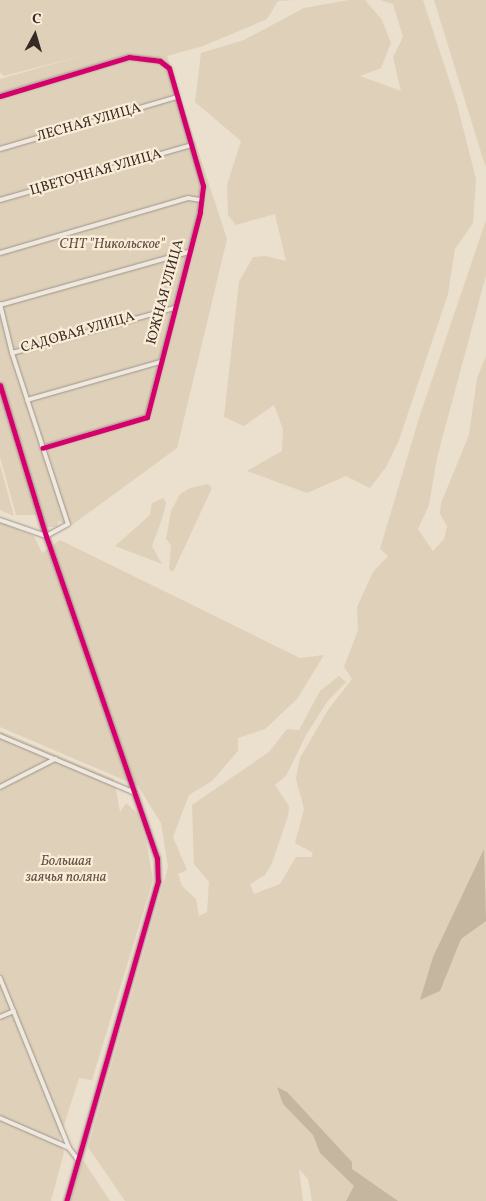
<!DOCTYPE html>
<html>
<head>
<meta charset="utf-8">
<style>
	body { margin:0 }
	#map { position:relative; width:486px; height:1201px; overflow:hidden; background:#ebdfce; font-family:Vollkorn,serif }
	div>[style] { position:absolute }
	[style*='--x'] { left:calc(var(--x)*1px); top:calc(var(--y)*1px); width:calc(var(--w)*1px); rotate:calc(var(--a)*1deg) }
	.green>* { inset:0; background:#dfd0b9 }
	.water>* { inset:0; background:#c5b6a0 }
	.roads { filter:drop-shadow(0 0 1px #9d958b) drop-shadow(0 0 1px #9d958b) }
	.minor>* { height:4px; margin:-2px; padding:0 2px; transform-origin:2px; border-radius:2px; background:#eee8df }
	.tertiary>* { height:5px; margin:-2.5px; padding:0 2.5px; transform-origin:2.5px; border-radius:2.5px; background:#eee8df }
	.cycleway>* { height:5px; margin:-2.5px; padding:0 2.5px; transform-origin:2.5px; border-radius:2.5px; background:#d6006c }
	span { translate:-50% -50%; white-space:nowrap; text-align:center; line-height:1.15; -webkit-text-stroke:4.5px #faecd7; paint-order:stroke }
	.street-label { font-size:14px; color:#362b24 }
	.park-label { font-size:14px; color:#5e5145; font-style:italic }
	.north { position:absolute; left:10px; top:10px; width:50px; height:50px; -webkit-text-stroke:4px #faecd7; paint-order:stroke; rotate:6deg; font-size:14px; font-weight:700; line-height:20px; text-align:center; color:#362b24 }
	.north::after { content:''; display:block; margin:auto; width:18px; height:22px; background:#362b24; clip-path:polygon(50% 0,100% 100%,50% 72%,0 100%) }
</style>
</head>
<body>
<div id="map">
	<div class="green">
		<div style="clip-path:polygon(0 0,295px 0,278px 1px,267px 19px,203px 46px,167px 56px,227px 239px,177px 448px,72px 525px,58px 521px,57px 527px,46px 527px,40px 515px,16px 515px,0 457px,0 79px,88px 54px,4px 76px,0 72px)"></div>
		<div style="clip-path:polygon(349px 0,365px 0,382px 20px,391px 43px,381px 68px,360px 76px,401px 91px,393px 57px,403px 37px,393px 4px,380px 0,423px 0,457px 104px,476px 179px,473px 223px,455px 249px,448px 294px,399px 440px,386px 467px,370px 488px,346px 476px,307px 493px,247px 471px,282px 451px,283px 429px,274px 405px,244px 426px,224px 417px,239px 282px,253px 257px,266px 256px,286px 261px,275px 214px,236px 225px,228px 215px,227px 185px,241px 141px,195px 102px,201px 53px,244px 40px,304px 8px)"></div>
		<div style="clip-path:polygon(434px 0,486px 0,486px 167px,483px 159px)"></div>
		<div style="clip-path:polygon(486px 220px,486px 275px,437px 458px,429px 505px,418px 529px,433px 551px,444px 539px,447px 526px,440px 514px,441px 503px,469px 435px,477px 378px,486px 356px,486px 1201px,312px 1201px,308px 1179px,299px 1169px,303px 1201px,125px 1201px,88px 1147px,168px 867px,161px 823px,138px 786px,0 727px,0 522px,34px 536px,42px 553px,60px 540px,300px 658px,324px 655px,297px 699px,265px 729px,238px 738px,238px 751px,212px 781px,189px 795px,173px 837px,187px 870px,178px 874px,182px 886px,196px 899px,199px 916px,207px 912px,209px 882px,194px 864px,192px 805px,269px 752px,287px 729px,299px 730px,320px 691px,339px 676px,346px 682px,327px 702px,306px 735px,286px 776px,275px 785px,289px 806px,288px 816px,272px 863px,265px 875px,250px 884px,254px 894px,280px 884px,296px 857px,311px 857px,313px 853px,295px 843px,304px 809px,296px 779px,300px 758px,328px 710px,352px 679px,344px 667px,358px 630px,357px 607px,373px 572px,388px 556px,380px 549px,419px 418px)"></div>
		<div style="clip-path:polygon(0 465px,14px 516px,0 510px)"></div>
		<div style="clip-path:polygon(208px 484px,212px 488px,173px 572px,169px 569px,171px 545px,166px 539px,171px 511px,180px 494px,190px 488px)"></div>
		<div style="clip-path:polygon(163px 498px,166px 502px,163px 516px,152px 546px,162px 564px,115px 546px,150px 515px,152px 503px)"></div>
		<div style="clip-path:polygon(0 731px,114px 779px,120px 812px,126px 803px,137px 813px,146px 840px,153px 880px,92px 1080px,79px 1078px,59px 1141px,64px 1152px,51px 1201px,0 1201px)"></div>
		<div style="clip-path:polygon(83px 1160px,110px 1201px,71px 1201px)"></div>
	</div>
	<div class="water">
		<div style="clip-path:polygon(484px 849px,486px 921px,461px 939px,440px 991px,420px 1000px,433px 957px)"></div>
		<div style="clip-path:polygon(277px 1087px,287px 1092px,352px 1162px,352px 1169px,398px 1201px,346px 1201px,354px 1186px,320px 1153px,313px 1135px,283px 1104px)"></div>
	</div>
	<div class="roads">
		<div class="minor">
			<div style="--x:0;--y:96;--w:135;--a:-16.8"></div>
			<div style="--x:129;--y:57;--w:31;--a:7"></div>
			<div style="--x:160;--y:61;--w:11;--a:38"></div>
			<div style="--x:169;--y:68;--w:123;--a:73.9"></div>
			<div style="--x:203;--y:186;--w:26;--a:97"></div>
			<div style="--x:200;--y:212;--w:212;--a:104.5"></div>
			<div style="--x:147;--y:417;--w:109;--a:163.6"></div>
			<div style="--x:0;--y:149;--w:184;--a:-16.4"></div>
			<div style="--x:0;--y:200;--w:200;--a:-16"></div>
			<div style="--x:0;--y:253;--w:196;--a:-16.3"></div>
			<div style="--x:188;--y:198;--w:12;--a:9"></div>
			<div style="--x:0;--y:304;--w:50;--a:76.2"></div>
			<div style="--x:12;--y:353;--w:180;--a:71.9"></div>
			<div style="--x:68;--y:524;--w:25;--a:151"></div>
			<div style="--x:46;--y:536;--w:49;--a:-160.8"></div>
			<div style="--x:0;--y:305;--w:195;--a:-15.7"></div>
			<div style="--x:12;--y:353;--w:168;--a:-15.5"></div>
			<div style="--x:27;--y:400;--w:138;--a:-15.9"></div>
			<div style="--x:0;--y:736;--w:147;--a:22.9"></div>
			<div style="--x:0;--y:787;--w:62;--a:-27"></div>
			<div style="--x:0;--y:978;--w:183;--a:67.9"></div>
			<div style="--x:69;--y:1148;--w:15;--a:53"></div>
			<div style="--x:0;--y:1017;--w:15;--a:-23"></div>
			<div style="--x:0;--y:1118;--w:75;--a:23.5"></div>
		</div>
		<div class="tertiary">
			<div style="--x:0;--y:385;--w:158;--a:73.1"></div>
			<div style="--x:46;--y:536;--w:341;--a:71"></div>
			<div style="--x:157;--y:858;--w:23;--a:88"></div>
			<div style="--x:158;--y:881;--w:333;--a:106"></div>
		</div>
	</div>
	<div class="cycleway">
		<div style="--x:0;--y:96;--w:135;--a:-16.8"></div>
		<div style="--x:129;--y:57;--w:31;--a:7"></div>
		<div style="--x:160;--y:61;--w:11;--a:38"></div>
		<div style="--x:169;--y:68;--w:123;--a:73.9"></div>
		<div style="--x:203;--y:186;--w:26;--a:97"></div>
		<div style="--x:200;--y:212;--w:212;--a:104.5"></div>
		<div style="--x:147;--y:417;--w:109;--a:163.6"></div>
		<div style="--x:0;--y:385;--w:158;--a:73.1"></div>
		<div style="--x:46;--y:536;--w:341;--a:71"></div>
		<div style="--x:157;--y:858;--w:23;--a:88"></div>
		<div style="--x:158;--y:881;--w:333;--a:106"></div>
	</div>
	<div class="street-label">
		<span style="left:89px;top:123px;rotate:-16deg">ЛЕСНАЯ УЛИЦА</span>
		<span style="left:96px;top:173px;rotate:-16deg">ЦВЕТОЧНАЯ УЛИЦА</span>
		<span style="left:166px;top:292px;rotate:-75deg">ЮЖНАЯ УЛИЦА</span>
		<span style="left:78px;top:333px;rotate:-16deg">САДОВАЯ УЛИЦА</span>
	</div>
	<div class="park-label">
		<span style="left:112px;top:245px">СНТ "Никольское"</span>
		<span style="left:66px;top:870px">Большая<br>заячья поляна</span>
	</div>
	<div class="north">С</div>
</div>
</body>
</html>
